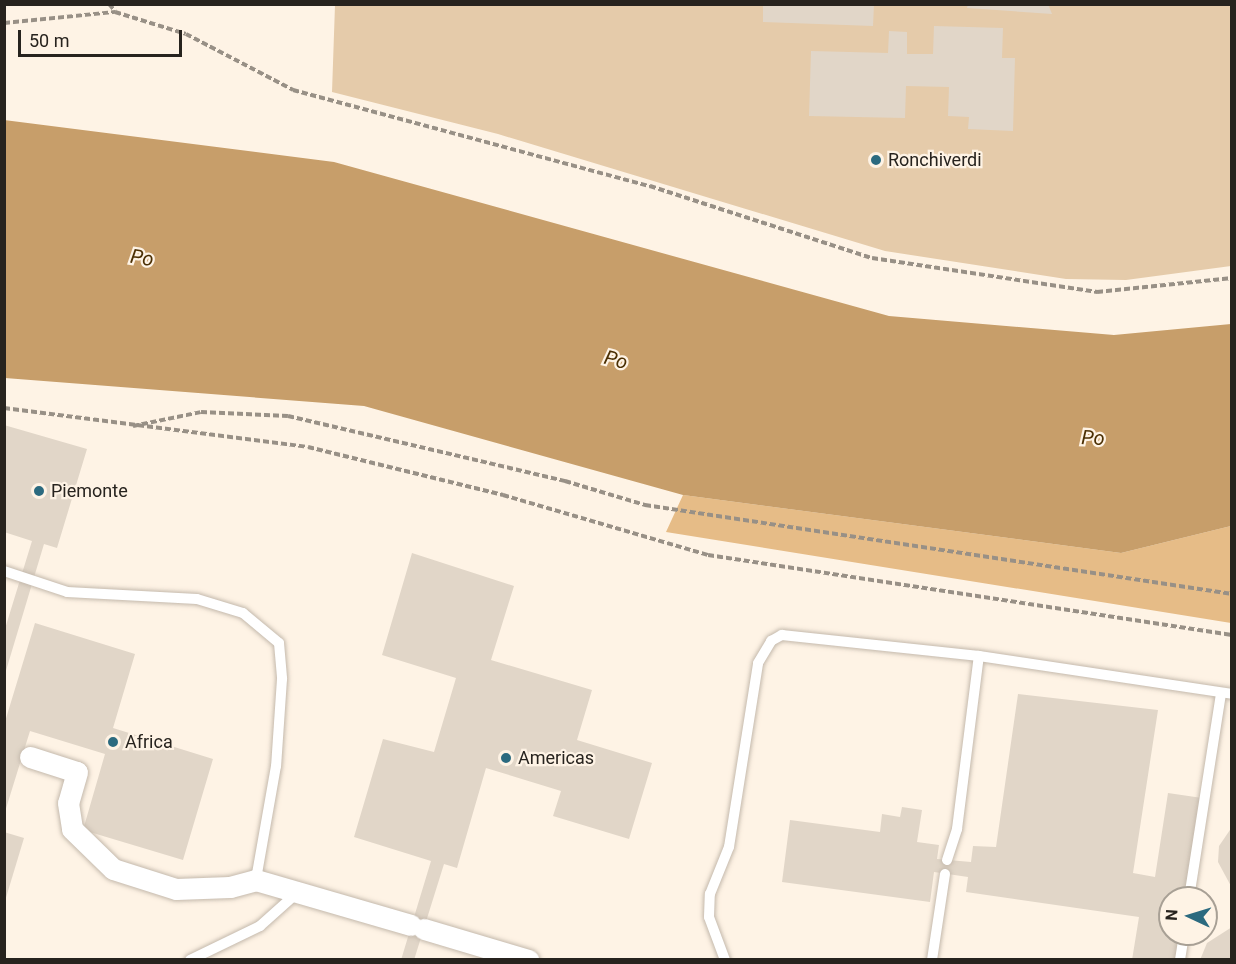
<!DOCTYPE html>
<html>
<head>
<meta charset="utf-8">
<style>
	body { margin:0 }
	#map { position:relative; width:1236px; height:964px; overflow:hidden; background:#fef3e5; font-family:Roboto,sans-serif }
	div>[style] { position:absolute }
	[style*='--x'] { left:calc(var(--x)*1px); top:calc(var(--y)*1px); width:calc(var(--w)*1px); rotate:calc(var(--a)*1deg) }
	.green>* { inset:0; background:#e5cbaa }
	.forest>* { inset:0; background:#e6bc87 }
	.water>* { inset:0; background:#c79e6a }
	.building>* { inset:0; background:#e1d6c8 }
	.path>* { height:4px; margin-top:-2px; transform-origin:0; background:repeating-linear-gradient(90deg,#989086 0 6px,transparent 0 9px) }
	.roads { filter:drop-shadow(0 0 2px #c4b9ac) drop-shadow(0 0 2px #c4b9ac) }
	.lane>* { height:10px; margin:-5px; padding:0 5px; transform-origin:5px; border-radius:5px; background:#fff }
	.street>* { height:21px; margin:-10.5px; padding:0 10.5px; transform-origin:10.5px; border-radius:10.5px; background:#fff }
	.dots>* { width:16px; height:16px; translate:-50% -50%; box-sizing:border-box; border:3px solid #fef3e5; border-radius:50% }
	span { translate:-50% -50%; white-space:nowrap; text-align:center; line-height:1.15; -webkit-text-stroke:4.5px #fef3e5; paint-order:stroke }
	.poi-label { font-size:18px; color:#27231e }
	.left { translate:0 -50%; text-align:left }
	.water-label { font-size:20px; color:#4b2f03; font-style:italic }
	.frame { position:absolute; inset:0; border:6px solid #27231e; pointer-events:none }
	.north { position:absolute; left:1158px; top:886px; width:60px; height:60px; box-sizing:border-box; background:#fef3e5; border:2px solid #a8a095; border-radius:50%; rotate:274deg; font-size:16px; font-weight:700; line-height:24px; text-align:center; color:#27231e }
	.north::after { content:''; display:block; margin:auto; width:21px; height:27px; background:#2b6a7f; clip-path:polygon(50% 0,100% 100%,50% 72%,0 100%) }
	.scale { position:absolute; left:18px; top:30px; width:164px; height:27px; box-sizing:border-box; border:3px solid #27231e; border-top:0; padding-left:8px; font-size:18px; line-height:21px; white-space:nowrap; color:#27231e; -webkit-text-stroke:4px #fef3e5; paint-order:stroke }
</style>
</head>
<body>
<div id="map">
	<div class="green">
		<div style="clip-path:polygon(335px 5px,1231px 5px,1231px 266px,1126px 280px,1066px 279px,885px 251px,498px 134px,332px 92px)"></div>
	</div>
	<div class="forest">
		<div style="clip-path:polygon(683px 495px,1121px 553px,1231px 526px,1231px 623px,666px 532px)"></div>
	</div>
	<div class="water">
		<div style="clip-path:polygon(4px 120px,334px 162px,889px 316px,1114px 335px,1231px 324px,1231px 526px,1121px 553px,683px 495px,364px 406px,5px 378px)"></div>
	</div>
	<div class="building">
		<div style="clip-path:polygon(763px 4px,874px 4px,873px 26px,763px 22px)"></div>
		<div style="clip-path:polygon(968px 4px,1048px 4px,1052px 14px,967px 8px)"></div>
		<div style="clip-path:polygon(934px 26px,1003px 28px,1002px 58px,1015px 58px,1013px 131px,968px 129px,969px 117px,948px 116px,949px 87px,906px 86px,905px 118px,809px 116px,811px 51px,888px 53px,889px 31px,907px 32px,907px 54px,933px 54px)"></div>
		<div style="clip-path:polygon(4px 425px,87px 449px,57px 548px,44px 544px,5px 674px,4px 632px,32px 541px,4px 532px)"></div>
		<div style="clip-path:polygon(412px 553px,514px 586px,491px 660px,592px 690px,577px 740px,652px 763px,629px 839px,553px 816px,561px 791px,486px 768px,457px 868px,444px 864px,414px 960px,401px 960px,431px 861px,354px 837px,383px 739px,434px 752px,456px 678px,382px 655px)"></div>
		<div style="clip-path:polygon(35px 623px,135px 654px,113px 728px,213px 759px,183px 860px,83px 830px,105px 754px,30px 731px,4px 815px,4px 725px)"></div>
		<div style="clip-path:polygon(1018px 694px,1158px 710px,1133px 873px,1155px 877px,1168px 793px,1202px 798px,1187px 898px,1170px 898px,1170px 934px,1182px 934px,1179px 960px,1132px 960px,1139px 917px,966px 892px,968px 877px,934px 872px,930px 902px,782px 882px,790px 820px,880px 832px,882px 814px,900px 817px,902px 807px,922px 810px,917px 842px,939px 845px,937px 859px,971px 862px,973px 846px,996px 847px)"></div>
		<div style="clip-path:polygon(1232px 827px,1232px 888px,1218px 862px,1219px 846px)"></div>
		<div style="clip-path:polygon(4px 832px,24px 838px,5px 901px,4px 901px)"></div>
		<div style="clip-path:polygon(1232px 927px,1232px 960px,1200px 960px,1207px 943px)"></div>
	</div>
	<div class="path">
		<div style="--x:109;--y:4;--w:9;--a:49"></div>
		<div style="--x:4;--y:23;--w:112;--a:-5.7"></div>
		<div style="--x:115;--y:12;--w:74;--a:17.2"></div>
		<div style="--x:186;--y:34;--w:121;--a:27.6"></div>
		<div style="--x:293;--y:90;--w:370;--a:15.1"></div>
		<div style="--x:650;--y:186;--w:233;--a:18"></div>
		<div style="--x:872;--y:258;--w:228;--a:8.6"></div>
		<div style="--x:1097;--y:292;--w:136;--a:-5.9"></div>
		<div style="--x:4;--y:408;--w:306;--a:7.3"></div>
		<div style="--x:308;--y:447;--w:201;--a:13.8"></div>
		<div style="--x:503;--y:495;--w:214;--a:16.3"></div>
		<div style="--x:708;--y:555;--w:530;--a:8.68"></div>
		<div style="--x:133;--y:426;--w:69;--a:-11.6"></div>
		<div style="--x:201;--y:412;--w:87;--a:2.6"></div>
		<div style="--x:288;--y:416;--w:285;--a:13.2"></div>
		<div style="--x:565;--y:481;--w:84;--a:16.7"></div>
		<div style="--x:645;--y:505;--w:594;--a:8.62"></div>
	</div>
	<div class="roads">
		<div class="lane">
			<div style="--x:4;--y:571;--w:66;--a:18.4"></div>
			<div style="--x:67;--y:592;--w:130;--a:3.1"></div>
			<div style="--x:197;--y:599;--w:48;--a:16.9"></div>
			<div style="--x:243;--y:613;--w:47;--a:39.8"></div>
			<div style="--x:279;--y:643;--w:36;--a:85"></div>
			<div style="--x:282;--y:679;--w:87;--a:93.9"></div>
			<div style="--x:276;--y:766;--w:116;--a:100"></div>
			<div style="--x:947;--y:860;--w:33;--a:-72"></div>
			<div style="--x:957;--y:829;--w:174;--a:-82.8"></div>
			<div style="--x:1189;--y:898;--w:207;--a:-81.1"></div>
			<div style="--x:190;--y:960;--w:78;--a:-25.9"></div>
			<div style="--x:260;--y:926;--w:51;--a:-41.8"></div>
			<div style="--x:725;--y:960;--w:46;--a:-110.4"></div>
			<div style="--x:709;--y:917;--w:23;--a:-88"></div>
			<div style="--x:710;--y:894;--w:51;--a:-68"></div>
			<div style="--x:729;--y:847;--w:186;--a:-81"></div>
			<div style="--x:758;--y:663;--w:26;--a:-59"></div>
			<div style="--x:771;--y:641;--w:13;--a:-29"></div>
			<div style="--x:782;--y:635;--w:198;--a:6.1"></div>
			<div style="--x:979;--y:656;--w:256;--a:8.5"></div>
			<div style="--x:932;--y:960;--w:87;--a:-81.4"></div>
			<div style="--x:1180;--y:960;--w:26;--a:-81"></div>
		</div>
		<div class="street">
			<div style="--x:30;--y:757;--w:49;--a:17.7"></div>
			<div style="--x:77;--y:772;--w:32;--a:106"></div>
			<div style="--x:68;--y:803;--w:26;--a:81"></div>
			<div style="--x:72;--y:829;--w:57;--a:44.3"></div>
			<div style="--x:113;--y:869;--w:66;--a:17.6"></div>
			<div style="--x:176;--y:889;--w:54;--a:-2.1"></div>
			<div style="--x:230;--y:887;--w:27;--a:-15"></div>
			<div style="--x:256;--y:880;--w:161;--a:16.2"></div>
			<div style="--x:424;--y:929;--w:109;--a:16.6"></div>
		</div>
	</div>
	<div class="dots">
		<div style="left:876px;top:160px;background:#2b6a7f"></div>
		<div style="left:39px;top:491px;background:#2b6a7f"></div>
		<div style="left:113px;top:742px;background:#2b6a7f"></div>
		<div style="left:506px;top:758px;background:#2b6a7f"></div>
	</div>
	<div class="poi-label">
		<span class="left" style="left:888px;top:160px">Ronchiverdi</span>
		<span class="left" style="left:51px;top:491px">Piemonte</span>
		<span class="left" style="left:125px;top:742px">Africa</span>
		<span class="left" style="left:518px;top:758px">Americas</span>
	</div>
	<div class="water-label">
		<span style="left:142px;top:258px;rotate:9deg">Po</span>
		<span style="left:616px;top:360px;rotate:15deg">Po</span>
		<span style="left:1093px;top:438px;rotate:3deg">Po</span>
	</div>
	<div class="frame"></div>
	<div class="north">N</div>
	<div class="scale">50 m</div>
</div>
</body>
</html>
